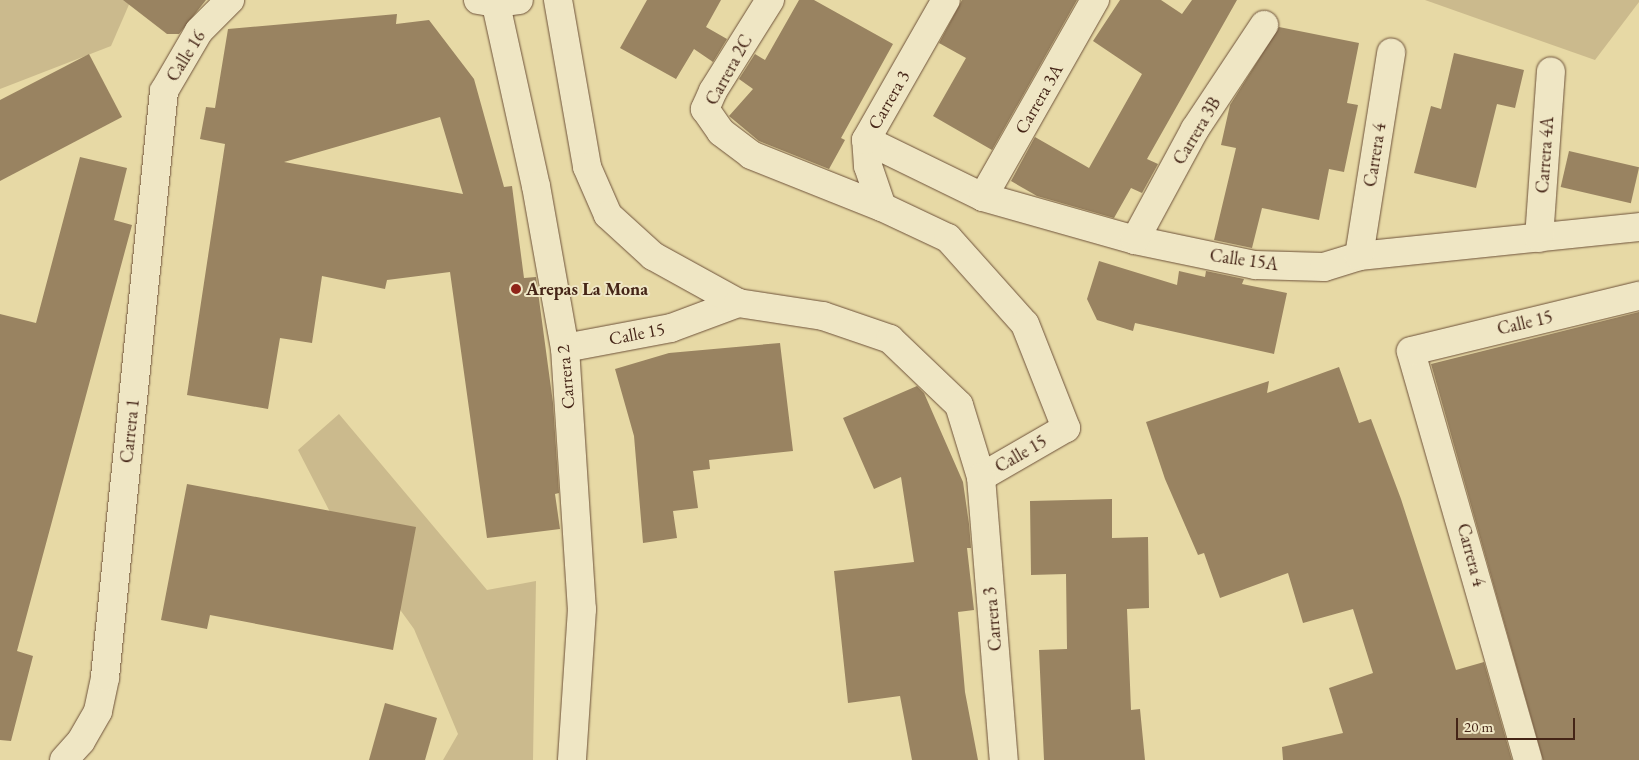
<!DOCTYPE html>
<html>
<head>
<meta charset="utf-8">
<style>
	body { margin:0 }
	#map { position:relative; width:1639px; height:760px; overflow:hidden; background:#e7d9a5; font-family:"EB Garamond",serif }
	div>[style] { position:absolute }
	[style*='--x'] { left:calc(var(--x)*1px); top:calc(var(--y)*1px); width:calc(var(--w)*1px); rotate:calc(var(--a)*1deg) }
	.green>* { inset:0; background:#cbba8d }
	.building>* { inset:0; background:#998361; transform-origin:0 0 }
	.roads { filter:drop-shadow(0 0 1px #6e523a) drop-shadow(0 0 1px #6e523a) }
	.street>* { height:28px; margin:-14px; padding:0 14px; transform-origin:14px; border-radius:14px; background:#efe6c4 }
	.secondary>* { height:28px; margin:-14px; padding:0 14px; transform-origin:14px; border-radius:14px; background:#efe6c4 }
	.dots>* { width:14px; height:14px; translate:-50% -50%; box-sizing:border-box; border:2px solid #efe6c4; border-radius:50% }
	span { translate:-50% -50%; white-space:nowrap; text-align:center; line-height:1.15; -webkit-text-stroke:4px #efe6c4; paint-order:stroke }
	.street-label { font-size:18px; color:#452517 }
	.poi-label { font-size:18px; color:#452517; font-weight:700 }
	.left { translate:0 -50%; text-align:left }
	.scale { position:absolute; left:1456px; top:718px; width:119px; height:22px; box-sizing:border-box; border:2px solid #452517; border-top:0; padding-left:6px; font-size:15px; line-height:18px; white-space:nowrap; color:#452517; -webkit-text-stroke:4px #efe6c4; paint-order:stroke }
</style>
</head>
<body>
<div id="map">
	<div class="green">
		<div style="clip-path:polygon(0 0,131px 0,111px 46px,0 89px)"></div>
		<div style="clip-path:polygon(1425px 0,1639px 0,1639px 2px,1595px 60px)"></div>
		<div style="clip-path:polygon(339px 414px,487px 590px,536px 581px,533px 760px,443px 760px,458px 734px,414px 629px,331px 514px,298px 450px)"></div>
	</div>
	<div class="building">
		<div style="clip-path:polygon(123px 0,206px 0,179px 34px,167px 34px)"></div>
		<div style="clip-path:polygon(647px 0,721px 0,706px 27px,727px 39px,713px 62px,694px 49px,676px 79px,620px 48px)"></div>
		<div style="clip-path:polygon(799px 0,814px 0,893px 44px,841px 138px,845px 140px,829px 169px,759px 141px,729px 116px,753px 89px,739px 79px,755px 54px,765px 60px)"></div>
		<div style="clip-path:polygon(962px 0,1077px 0,992px 150px,933px 116px,966px 58px,939px 43px)"></div>
		<div style="clip-path:polygon(1120px 0,1161px 0,1182px 14px,1192px 0,1237px 0,1147px 159px,1158px 164px,1142px 193px,1131px 188px,1114px 218px,1037px 196px,1011px 181px,1035px 137px,1089px 168px,1142px 74px,1093px 41px)"></div>
		<div style="clip-path:polygon(evenodd,397px 14px,396px 24px,429px 20px,474px 79px,504px 187px,512px 186px,524px 278px,536px 277px,553px 403px,559px 493px,555px 494px,560px 529px,487px 538px,450px 272px,387px 280px,385px 289px,322px 276px,312px 343px,280px 338px,268px 409px,187px 395px,225px 144px,200px 139px,206px 107px,215px 108px,228px 29px,397px 14px,440px 117px,463px 194px,284px 162px,440px 117px)"></div>
		<div style="clip-path:polygon(1279px 27px,1359px 43px,1347px 103px,1358px 105px,1344px 172px,1329px 169px,1319px 220px,1262px 208px,1252px 248px,1214px 240px,1236px 148px,1221px 145px,1230px 105px)"></div>
		<div style="clip-path:polygon(1454px 53px,1524px 70px,1515px 108px,1497px 104px,1476px 188px,1414px 173px,1431px 106px,1441px 109px)"></div>
		<div style="clip-path:polygon(89px 54px,122px 117px,0 181px,0 100px)"></div>
		<div style="left:1569px;top:151px;width:72px;height:37px;rotate:13deg"></div>
		<div style="clip-path:polygon(80px 157px,127px 168px,114px 220px,132px 225px,17px 651px,33px 656px,11px 741px,0 740px,0 314px,36px 323px)"></div>
		<div style="clip-path:polygon(1099px 261px,1177px 285px,1179px 271px,1205px 277px,1206px 271px,1244px 279px,1242px 284px,1287px 293px,1274px 354px,1135px 323px,1133px 331px,1097px 320px,1087px 299px)"></div>
		<div style="clip-path:polygon(1639px 312px,1639px 760px,1543px 760px,1431px 364px)"></div>
		<div style="clip-path:polygon(780px 343px,793px 451px,709px 460px,710px 469px,693px 471px,698px 508px,673px 511px,677px 538px,643px 543px,634px 436px,615px 369px,669px 353px)"></div>
		<div style="clip-path:polygon(1339px 367px,1359px 423px,1371px 419px,1401px 499px,1456px 670px,1484px 662px,1512px 760px,1283px 760px,1282px 747px,1343px 733px,1329px 688px,1373px 673px,1353px 609px,1303px 623px,1288px 573px,1220px 598px,1204px 553px,1198px 555px,1165px 479px,1146px 422px,1269px 381px,1267px 393px)"></div>
		<div style="clip-path:polygon(917px 386px,924px 393px,963px 482px,969px 524px,971px 548px,967px 548px,974px 610px,958px 612px,965px 692px,978px 760px,912px 760px,900px 696px,848px 703px,834px 571px,914px 562px,901px 477px,874px 489px,843px 418px)"></div>
		<div style="clip-path:polygon(187px 484px,416px 527px,393px 650px,210px 615px,207px 629px,161px 620px)"></div>
		<div style="clip-path:polygon(1112px 499px,1112px 538px,1148px 537px,1149px 608px,1127px 609px,1131px 710px,1140px 709px,1145px 760px,1044px 760px,1039px 650px,1067px 649px,1066px 574px,1031px 575px,1030px 501px)"></div>
		<div style="clip-path:polygon(385px 703px,437px 718px,425px 760px,369px 760px)"></div>
	</div>
	<div class="roads">
		<div class="street">
			<div style="--x:478;--y:0;--w:18;--a:9"></div>
			<div style="--x:496;--y:3;--w:23;--a:-7"></div>
			<div style="--x:770;--y:0;--w:107;--a:122.1"></div>
			<div style="--x:713;--y:91;--w:20;--a:114"></div>
			<div style="--x:705;--y:109;--w:28;--a:55"></div>
			<div style="--x:721;--y:132;--w:38;--a:37"></div>
			<div style="--x:751;--y:155;--w:141;--a:21.7"></div>
			<div style="--x:882;--y:207;--w:73;--a:25.2"></div>
			<div style="--x:948;--y:238;--w:115;--a:48.2"></div>
			<div style="--x:1025;--y:324;--w:112;--a:68.5"></div>
			<div style="--x:1066;--y:428;--w:98;--a:150"></div>
			<div style="--x:866;--y:140;--w:130;--a:26"></div>
			<div style="--x:983;--y:197;--w:158;--a:15.8"></div>
			<div style="--x:1135;--y:240;--w:123;--a:11.8"></div>
			<div style="--x:1255;--y:265;--w:69;--a:1.7"></div>
			<div style="--x:1324;--y:267;--w:37;--a:-17"></div>
			<div style="--x:1359;--y:256;--w:281;--a:-5.9"></div>
			<div style="--x:983;--y:197;--w:227;--a:-60.4"></div>
			<div style="--x:882;--y:207;--w:43;--a:-108.9"></div>
			<div style="--x:868;--y:166;--w:26;--a:-94"></div>
			<div style="--x:866;--y:140;--w:161;--a:-60.3"></div>
			<div style="--x:1539;--y:238;--w:167;--a:-85.9"></div>
			<div style="--x:1135;--y:240;--w:126;--a:-61.6"></div>
			<div style="--x:1195;--y:129;--w:125;--a:-56.4"></div>
			<div style="--x:1359;--y:256;--w:206;--a:-81"></div>
			<div style="--x:565;--y:348;--w:108;--a:-10.7"></div>
			<div style="--x:671;--y:328;--w:72;--a:-20.5"></div>
			<div style="--x:64;--y:760;--w:25;--a:-48"></div>
			<div style="--x:81;--y:741;--w:34;--a:-60"></div>
			<div style="--x:98;--y:711;--w:35;--a:-78"></div>
			<div style="--x:105;--y:677;--w:589;--a:-84.25"></div>
			<div style="--x:164;--y:91;--w:69;--a:-59.7"></div>
			<div style="--x:199;--y:31;--w:44;--a:-45"></div>
			<div style="--x:1528;--y:760;--w:425;--a:-106"></div>
			<div style="--x:1411;--y:351;--w:235;--a:-13.6"></div>
		</div>
		<div class="secondary">
			<div style="--x:495;--y:0;--w:190;--a:77.6"></div>
			<div style="--x:536;--y:186;--w:165;--a:79.9"></div>
			<div style="--x:565;--y:348;--w:262;--a:86.3"></div>
			<div style="--x:582;--y:609;--w:151;--a:93.8"></div>
			<div style="--x:558;--y:0;--w:169;--a:80.1"></div>
			<div style="--x:587;--y:167;--w:52;--a:66.4"></div>
			<div style="--x:608;--y:215;--w:61;--a:42.3"></div>
			<div style="--x:653;--y:256;--w:97;--a:28.9"></div>
			<div style="--x:738;--y:303;--w:86;--a:8.7"></div>
			<div style="--x:823;--y:316;--w:71;--a:18.9"></div>
			<div style="--x:890;--y:339;--w:95;--a:43.7"></div>
			<div style="--x:959;--y:405;--w:75;--a:73"></div>
			<div style="--x:981;--y:477;--w:284;--a:85.4"></div>
		</div>
	</div>
	<div class="dots">
		<div style="left:516px;top:289px;background:#8f2418"></div>
	</div>
	<div class="street-label">
		<span style="left:186px;top:56px;rotate:-58deg">Calle 16</span>
		<span style="left:729px;top:70px;rotate:-61deg">Carrera 2C</span>
		<span style="left:1039px;top:99px;rotate:-60deg">Carrera 3A</span>
		<span style="left:889px;top:100px;rotate:-60deg">Carrera 3</span>
		<span style="left:1197px;top:131px;rotate:-59deg">Carrera 3B</span>
		<span style="left:1375px;top:155px;rotate:-81deg">Carrera 4</span>
		<span style="left:1545px;top:155px;rotate:-86deg">Carrera 4A</span>
		<span style="left:1244px;top:260px;rotate:8deg">Calle 15A</span>
		<span style="left:1525px;top:323px;rotate:-13deg">Calle 15</span>
		<span style="left:637px;top:334px;rotate:-11deg">Calle 15</span>
		<span style="left:566px;top:377px;rotate:-95deg">Carrera 2</span>
		<span style="left:130px;top:431px;rotate:-84deg">Carrera 1</span>
		<span style="left:1021px;top:454px;rotate:-30deg">Calle 15</span>
		<span style="left:1471px;top:555px;rotate:75deg">Carrera 4</span>
		<span style="left:993px;top:619px;rotate:-95deg">Carrera 3</span>
	</div>
	<div class="poi-label">
		<span class="left" style="left:526px;top:289px">Arepas La Mona</span>
	</div>
	<div class="scale">20 m</div>
</div>
</body>
</html>
